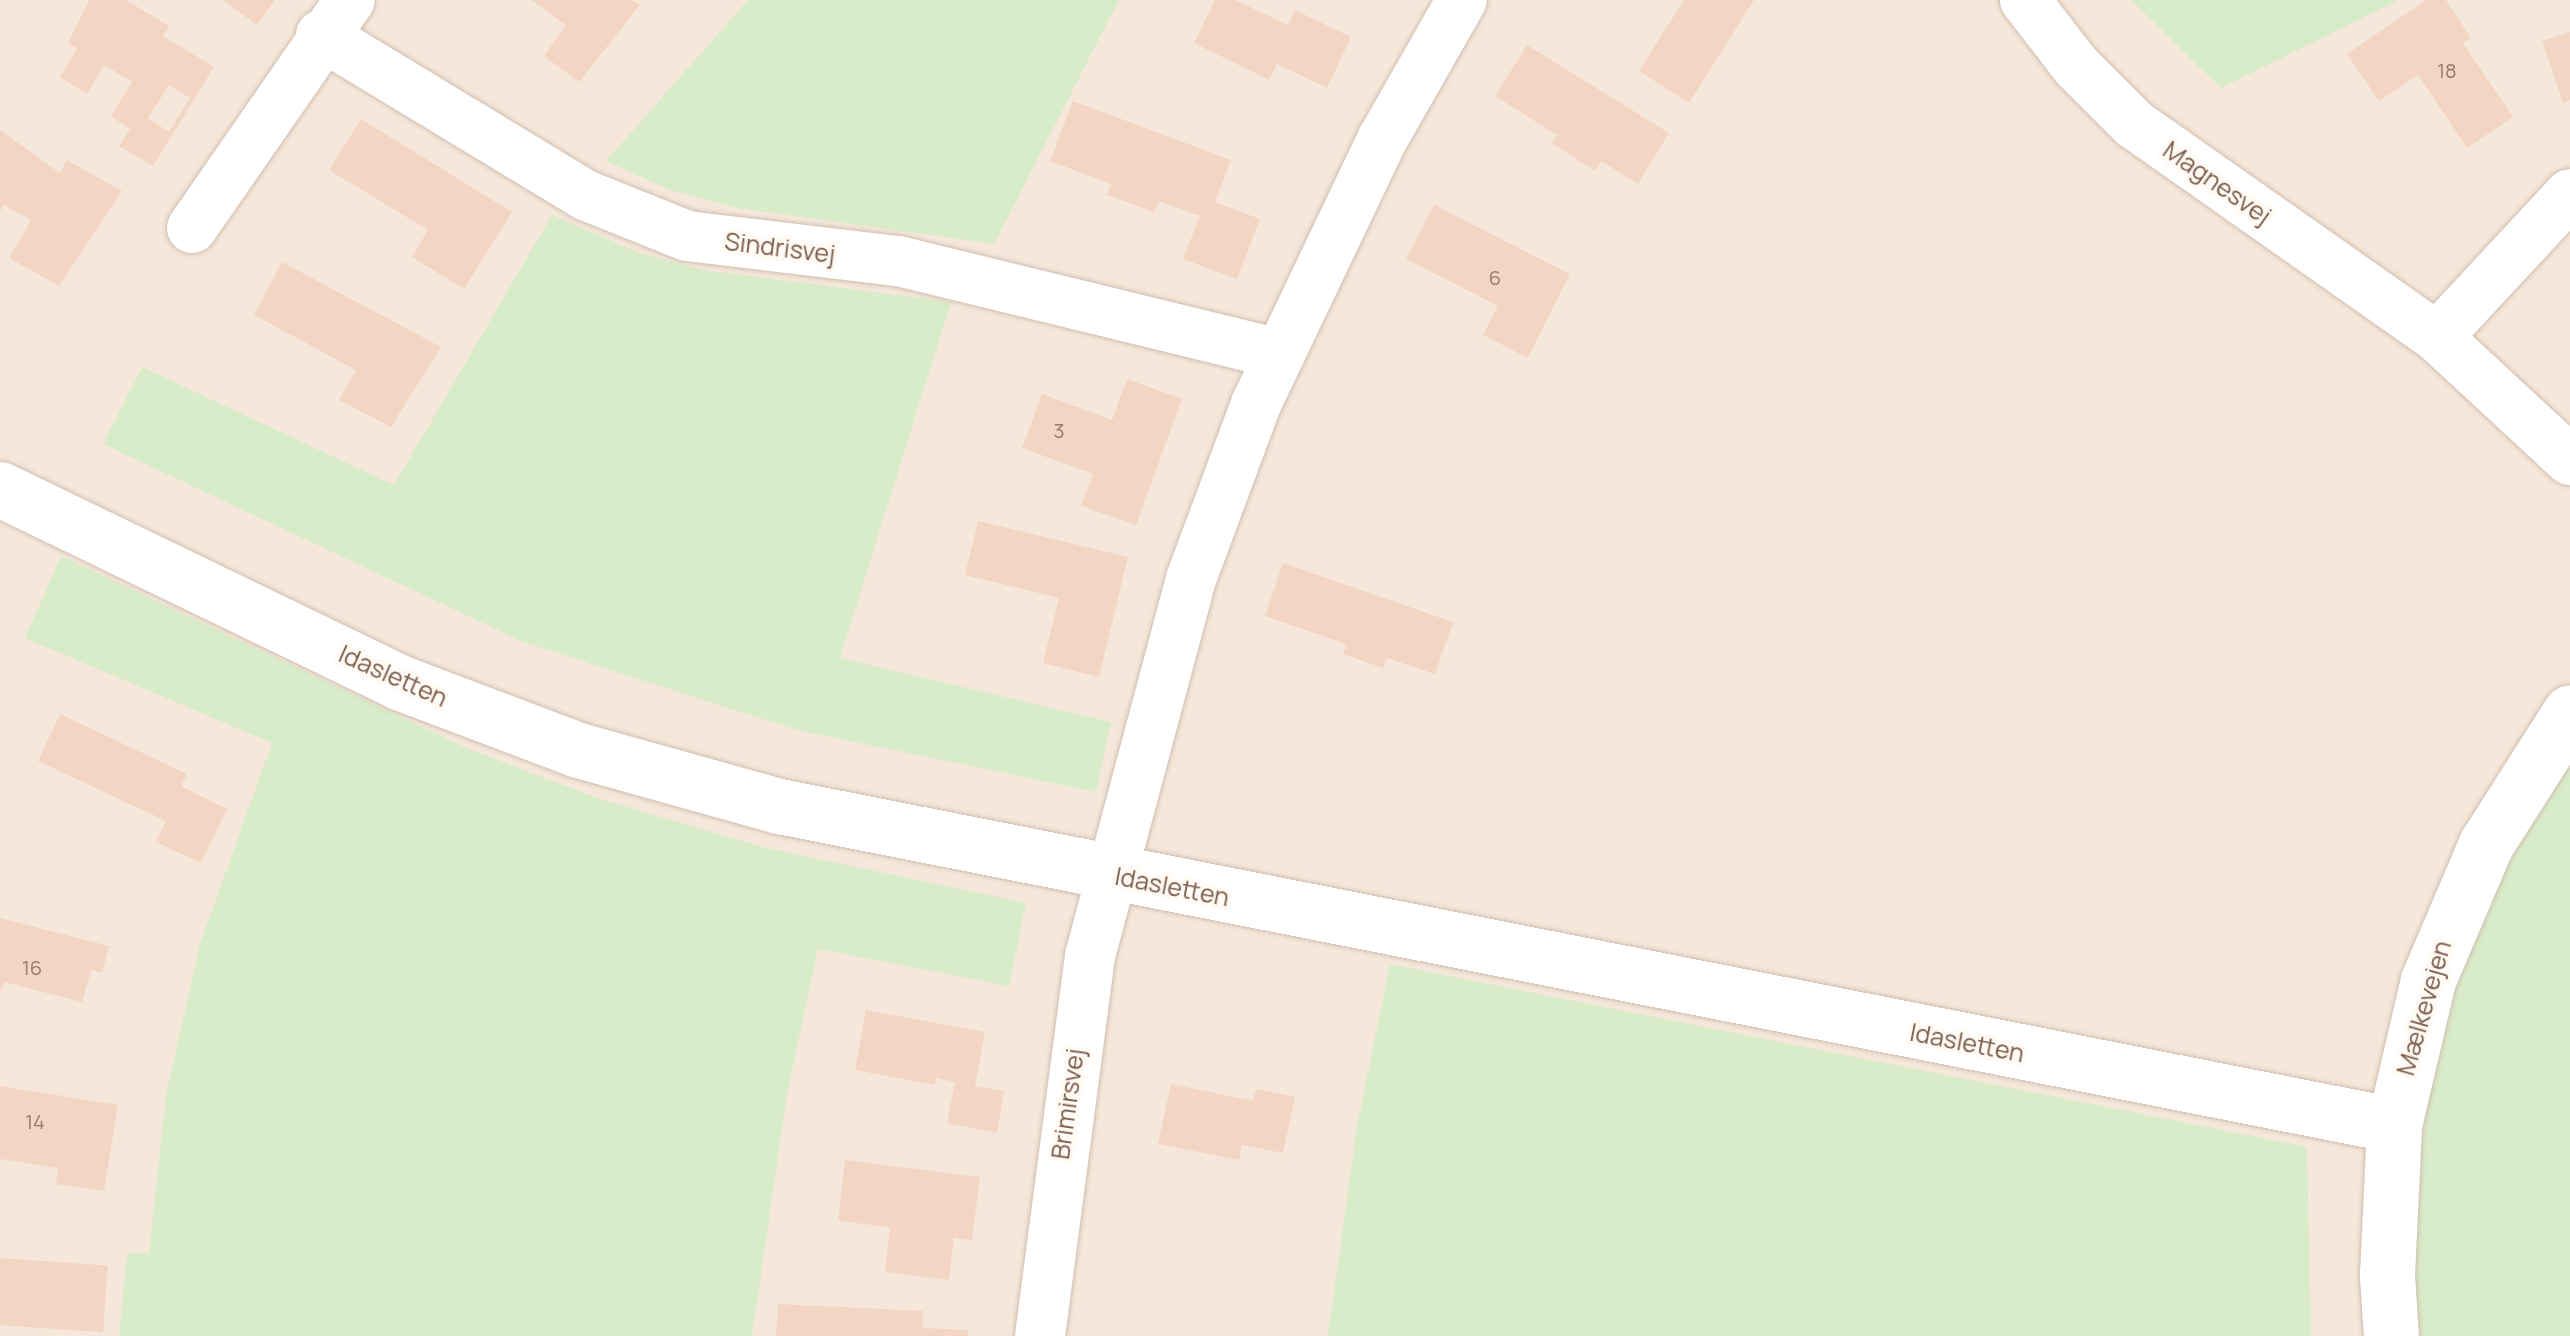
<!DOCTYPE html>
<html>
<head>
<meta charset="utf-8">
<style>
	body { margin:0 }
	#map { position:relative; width:2570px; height:1336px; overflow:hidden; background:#fdf6ec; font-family:Manrope,sans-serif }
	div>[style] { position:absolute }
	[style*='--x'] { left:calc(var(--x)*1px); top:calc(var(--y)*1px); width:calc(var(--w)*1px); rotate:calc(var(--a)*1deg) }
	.residential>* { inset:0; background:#f5e8da; transform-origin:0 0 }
	.green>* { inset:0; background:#d8ecc9 }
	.building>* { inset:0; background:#f3d5c3; transform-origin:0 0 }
	.roads { filter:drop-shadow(0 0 2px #d1beb0) drop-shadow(0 0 2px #d1beb0) }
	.minor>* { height:50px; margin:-25px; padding:0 25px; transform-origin:25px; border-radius:25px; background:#fff }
	.tertiary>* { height:55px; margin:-27.5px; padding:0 27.5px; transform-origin:27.5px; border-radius:27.5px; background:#fff }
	span { translate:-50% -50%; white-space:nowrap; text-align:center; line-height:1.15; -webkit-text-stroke:8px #fffaf3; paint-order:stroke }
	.number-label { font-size:20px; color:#987a6a }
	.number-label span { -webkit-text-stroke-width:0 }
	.street-label { font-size:25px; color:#7a5c4d }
</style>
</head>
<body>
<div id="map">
	<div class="residential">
		<div style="left:0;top:0;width:2570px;height:1336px"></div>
	</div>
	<div class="green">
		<div style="clip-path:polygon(748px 0,1119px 0,994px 244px,737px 208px,670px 190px,606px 161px)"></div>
		<div style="clip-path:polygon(2131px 0,2399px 0,2221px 88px)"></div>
		<div style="clip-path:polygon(552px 215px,637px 252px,703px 270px,951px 302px,840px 658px,1111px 722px,1096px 792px,797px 730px,523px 642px,103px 444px,142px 367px,394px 485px)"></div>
		<div style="clip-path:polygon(61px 556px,469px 749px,597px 798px,766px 848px,1026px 903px,1009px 986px,818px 949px,787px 1094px,752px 1336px,119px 1336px,127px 1253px,149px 1253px,166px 1095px,200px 944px,272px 743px,25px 638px)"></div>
		<div style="clip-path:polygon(2570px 760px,2570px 1336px,2417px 1336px,2414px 1187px,2438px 1036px,2464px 955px,2513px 843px)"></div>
		<div style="clip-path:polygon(1390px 964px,2307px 1147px,2311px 1336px,1328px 1336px,1357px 1126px)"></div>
	</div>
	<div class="building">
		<div style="clip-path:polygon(evenodd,89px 0,126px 0,169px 26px,163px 36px,214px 67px,153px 166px,119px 146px,130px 129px,111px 116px,132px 82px,104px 65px,87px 94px,60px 77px,77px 48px,68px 43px,89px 0,169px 85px,190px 98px,169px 132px,148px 118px,169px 85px)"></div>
		<div style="clip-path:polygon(223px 0,275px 0,257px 25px)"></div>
		<div style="clip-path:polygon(531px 0,633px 0,640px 5px,579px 82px,544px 56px,566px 25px)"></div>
		<div style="clip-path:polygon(1215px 0,1235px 0,1288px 25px,1295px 10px,1351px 37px,1327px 88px,1277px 64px,1269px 80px,1194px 43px)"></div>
		<div style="clip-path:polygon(1684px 0,1754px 0,1689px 103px,1639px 71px)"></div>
		<div style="clip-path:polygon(2426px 0,2446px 0,2471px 38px,2463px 43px,2513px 117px,2467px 148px,2418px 75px,2379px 101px,2347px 54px)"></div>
		<div style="clip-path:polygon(2570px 32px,2570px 100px,2563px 103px,2542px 41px)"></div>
		<div style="clip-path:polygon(1527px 45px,1669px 133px,1638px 184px,1601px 161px,1595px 171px,1552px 143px,1557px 135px,1495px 96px)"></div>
		<div style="clip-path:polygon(1073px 101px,1231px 160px,1215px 202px,1260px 219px,1237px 279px,1183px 259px,1200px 216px,1159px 201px,1154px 212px,1107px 195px,1111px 184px,1050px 161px)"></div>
		<div style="clip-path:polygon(361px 119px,512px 212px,464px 289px,412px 257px,428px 230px,329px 170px)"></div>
		<div style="clip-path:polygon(0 130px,60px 173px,67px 160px,122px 191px,59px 286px,9px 258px,31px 220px,4px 205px,0 211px)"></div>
		<div style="clip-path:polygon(1434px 205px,1570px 274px,1528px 358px,1483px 335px,1498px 306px,1406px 259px)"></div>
		<div style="clip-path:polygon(282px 262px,441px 347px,391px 427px,339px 400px,356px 370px,254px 315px)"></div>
		<div style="clip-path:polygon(1127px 379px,1182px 399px,1136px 525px,1081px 506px,1093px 474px,1022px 448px,1042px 394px,1112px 420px)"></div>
		<div style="clip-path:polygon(978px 521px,1128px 557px,1099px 677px,1043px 663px,1059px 598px,965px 575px)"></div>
		<div style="clip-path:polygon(1283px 563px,1453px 622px,1435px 674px,1387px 658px,1383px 668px,1343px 654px,1346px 644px,1265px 616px)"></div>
		<div style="clip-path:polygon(60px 714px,187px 774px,181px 786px,227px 809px,201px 863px,156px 842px,166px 821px,38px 761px)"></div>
		<div style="clip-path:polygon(0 918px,109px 946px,102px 973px,91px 970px,82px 1002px,4px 982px,0 991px)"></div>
		<div style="clip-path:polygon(866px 1010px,985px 1032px,975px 1086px,1004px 1091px,997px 1133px,947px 1123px,955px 1082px,936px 1078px,935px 1085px,855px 1070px)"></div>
		<div style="clip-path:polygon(1171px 1084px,1253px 1101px,1256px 1089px,1295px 1097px,1283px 1153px,1242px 1145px,1239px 1160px,1158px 1144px)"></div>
		<div style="clip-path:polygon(0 1086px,118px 1105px,104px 1191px,56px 1184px,58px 1168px,0 1159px)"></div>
		<div style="clip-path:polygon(845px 1160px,980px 1177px,972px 1240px,954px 1238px,949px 1280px,885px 1272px,890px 1227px,838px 1221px)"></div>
		<div style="left:0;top:1258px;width:108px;height:67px;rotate:4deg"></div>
		<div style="clip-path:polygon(778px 1304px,923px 1311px,923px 1328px,968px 1330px,968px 1336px,776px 1336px)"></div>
	</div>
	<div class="roads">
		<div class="minor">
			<div style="--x:2025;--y:0;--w:83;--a:52.3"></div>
			<div style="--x:2076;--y:66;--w:82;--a:45"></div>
			<div style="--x:2134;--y:124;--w:370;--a:35.1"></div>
			<div style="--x:2437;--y:337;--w:181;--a:42.8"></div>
			<div style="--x:321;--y:35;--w:309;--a:31.2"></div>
			<div style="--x:585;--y:195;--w:110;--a:21.9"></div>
			<div style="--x:687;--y:236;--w:212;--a:6.8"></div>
			<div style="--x:898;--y:261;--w:393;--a:13.7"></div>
			<div style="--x:192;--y:228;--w:277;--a:-55.3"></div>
			<div style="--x:2437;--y:337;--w:195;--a:-47.1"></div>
			<div style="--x:1040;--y:1336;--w:383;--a:-82.5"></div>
			<div style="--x:1090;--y:956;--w:390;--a:-75"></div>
			<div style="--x:1191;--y:579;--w:187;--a:-69.6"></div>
			<div style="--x:1256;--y:404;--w:293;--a:-64.5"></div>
			<div style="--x:1382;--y:140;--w:161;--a:-60.3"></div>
		</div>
		<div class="tertiary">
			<div style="--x:0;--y:489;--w:445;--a:25.8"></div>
			<div style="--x:401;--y:683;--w:189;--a:20.7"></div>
			<div style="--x:578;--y:750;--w:209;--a:15.6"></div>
			<div style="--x:779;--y:806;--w:1646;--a:11.17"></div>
			<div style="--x:2391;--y:1336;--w:61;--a:-93.8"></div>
			<div style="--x:2387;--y:1275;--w:150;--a:-87.3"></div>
			<div style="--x:2394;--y:1125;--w:149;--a:-76.8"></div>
			<div style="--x:2428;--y:980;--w:148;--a:-66.9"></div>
			<div style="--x:2486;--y:844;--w:156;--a:-57.5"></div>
		</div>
	</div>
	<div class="number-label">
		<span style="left:2447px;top:70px">18</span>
		<span style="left:1495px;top:277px">6</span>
		<span style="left:1059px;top:430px">3</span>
		<span style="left:32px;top:967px">16</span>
		<span style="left:35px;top:1121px">14</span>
	</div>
	<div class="street-label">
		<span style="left:2217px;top:183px;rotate:35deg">Magnesvej</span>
		<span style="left:780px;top:248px;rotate:7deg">Sindrisvej</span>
		<span style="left:393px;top:676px;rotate:24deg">Idasletten</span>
		<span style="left:1172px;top:887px;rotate:11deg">Idasletten</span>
		<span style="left:2424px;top:1008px;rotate:-74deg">Mælkevejen</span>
		<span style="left:1967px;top:1043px;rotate:11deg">Idasletten</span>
		<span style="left:1068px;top:1104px;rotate:-82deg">Brimirsvej</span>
	</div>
</div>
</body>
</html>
